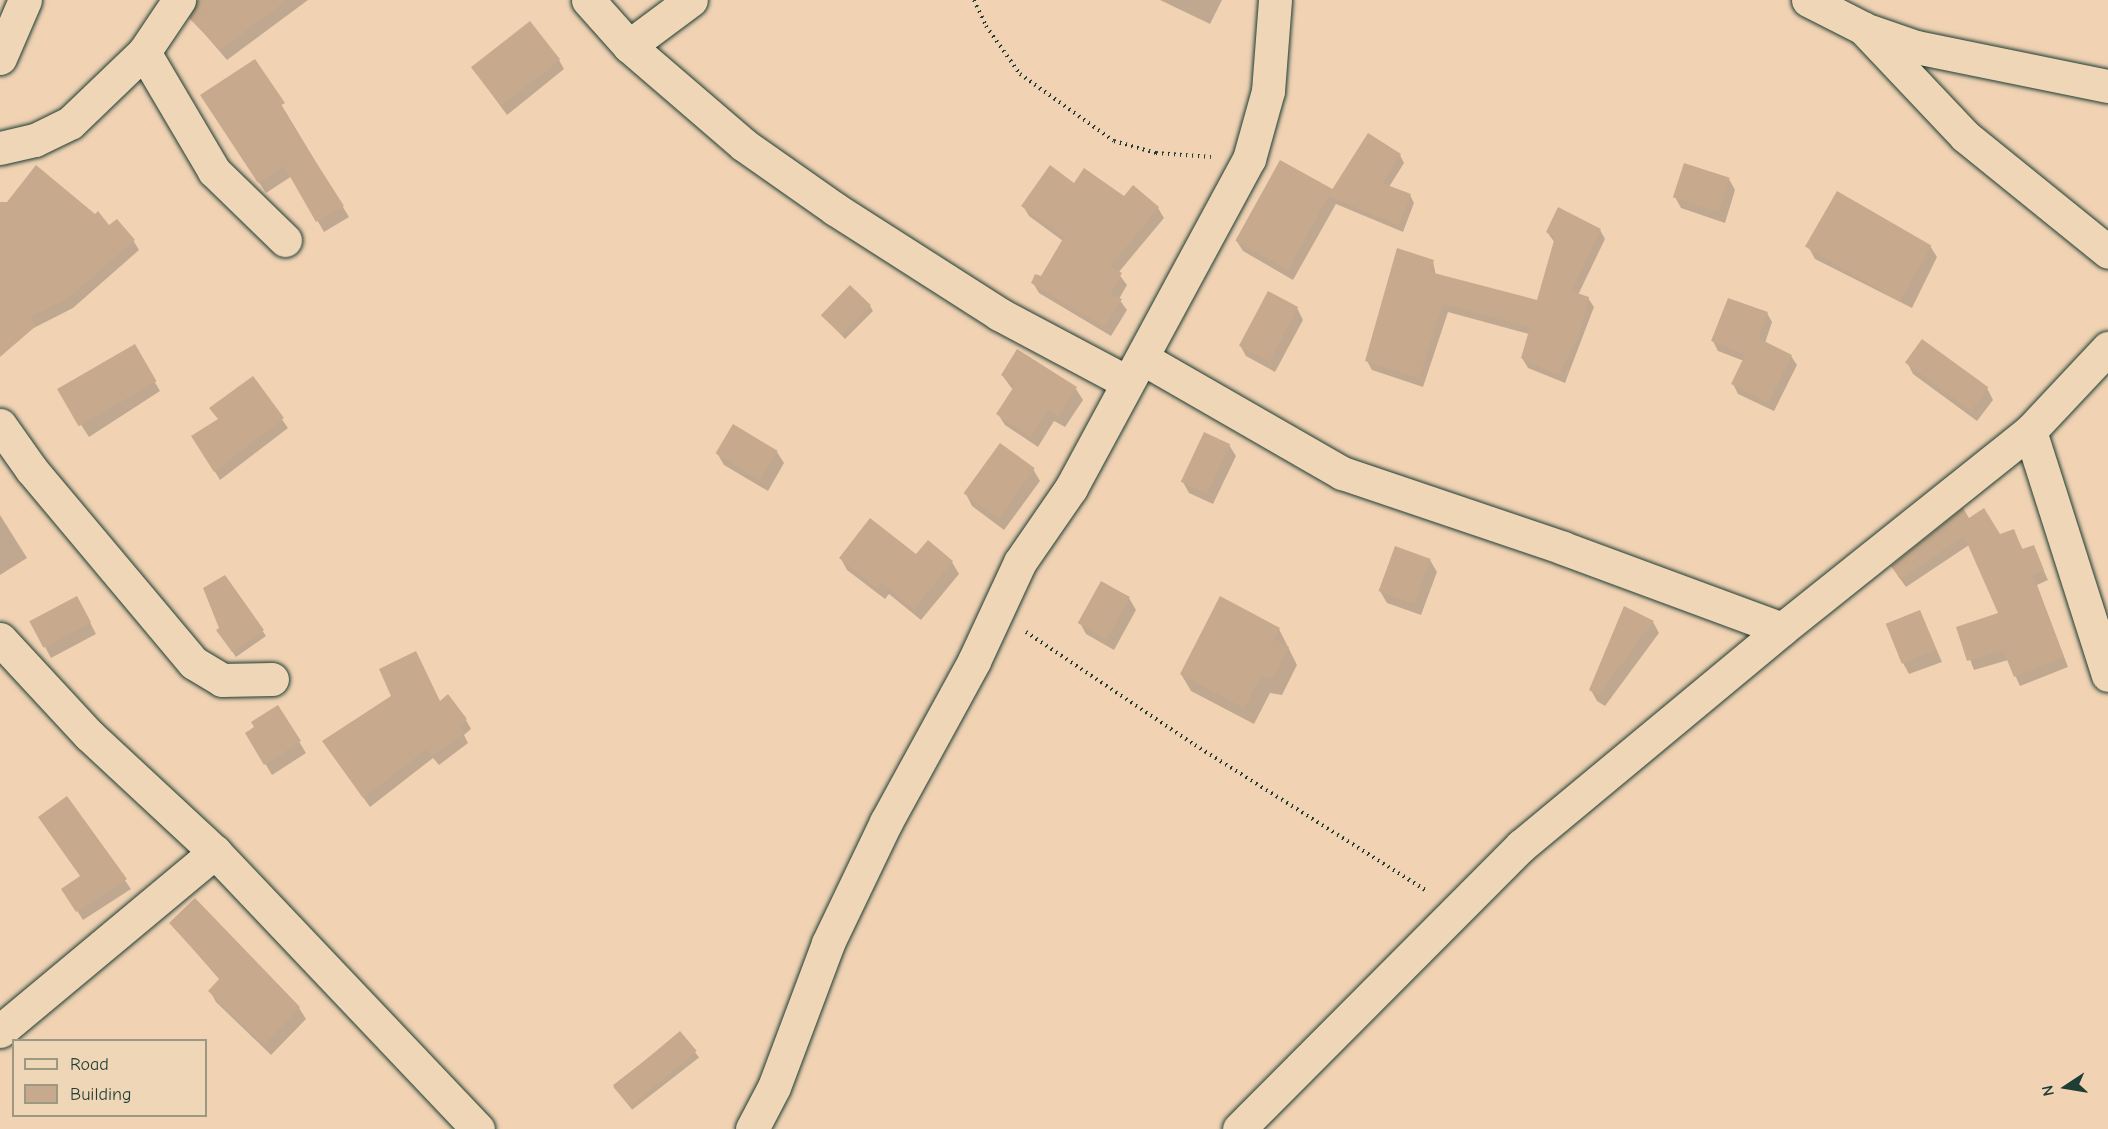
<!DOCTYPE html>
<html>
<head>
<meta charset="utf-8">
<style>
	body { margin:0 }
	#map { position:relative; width:2108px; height:1129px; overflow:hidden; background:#f1d3b4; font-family:"Comic Neue",sans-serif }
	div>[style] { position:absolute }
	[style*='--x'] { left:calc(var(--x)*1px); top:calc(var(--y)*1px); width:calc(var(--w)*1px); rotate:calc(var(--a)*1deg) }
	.shadow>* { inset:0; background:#0003; transform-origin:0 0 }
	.building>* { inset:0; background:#c7aa8d; transform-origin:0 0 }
	.path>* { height:4px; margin-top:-2px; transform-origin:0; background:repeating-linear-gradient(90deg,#1f3d34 0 1.5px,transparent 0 6px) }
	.roads { filter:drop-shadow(0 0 2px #1f3d34) drop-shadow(0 0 2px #1f3d34) }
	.minor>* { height:33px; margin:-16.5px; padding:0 16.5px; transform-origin:16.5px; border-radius:16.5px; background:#efd6b7 }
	span { translate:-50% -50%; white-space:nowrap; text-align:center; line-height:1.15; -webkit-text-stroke:4.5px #efd6b7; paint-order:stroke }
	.legend { position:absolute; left:12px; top:1039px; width:195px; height:78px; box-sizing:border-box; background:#efd6b7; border:2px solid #9c9983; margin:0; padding:8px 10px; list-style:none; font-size:18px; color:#1f3d34 }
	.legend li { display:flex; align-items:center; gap:12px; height:30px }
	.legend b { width:30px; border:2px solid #9c9983 }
	.north { position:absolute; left:2036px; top:1057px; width:60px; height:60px; -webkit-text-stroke:4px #efd6b7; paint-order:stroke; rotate:258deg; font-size:16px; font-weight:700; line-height:24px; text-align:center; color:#1f3d34 }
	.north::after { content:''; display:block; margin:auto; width:21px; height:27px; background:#1f3d34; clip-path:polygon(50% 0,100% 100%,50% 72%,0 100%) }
</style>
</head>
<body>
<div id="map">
	<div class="shadow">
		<div style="clip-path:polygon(199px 0,308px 0,227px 60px,191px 18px)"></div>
		<div style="clip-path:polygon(1160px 0,1222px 0,1210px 24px)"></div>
		<div style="clip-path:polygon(559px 60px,564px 69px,507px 115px,479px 77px)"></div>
		<div style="clip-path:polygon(255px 61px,349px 217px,324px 232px,292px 176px,266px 193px,209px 107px)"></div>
		<div style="clip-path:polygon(1400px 155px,1404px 163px,1389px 187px,1410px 195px,1414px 203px,1403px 232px,1336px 204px,1293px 280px,1243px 251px,1236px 240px)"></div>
		<div style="clip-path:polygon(1729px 179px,1735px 190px,1725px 223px,1681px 208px,1675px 197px)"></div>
		<div style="clip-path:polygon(1074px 185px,1158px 208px,1164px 218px,1118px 273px,1127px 285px,1119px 299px,1127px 310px,1111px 336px,1039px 293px,1033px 283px,1042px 278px,1063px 241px,1029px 216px,1023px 206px)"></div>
		<div style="clip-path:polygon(0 229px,133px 240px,139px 250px,73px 308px,16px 337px,0 319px)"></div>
		<div style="clip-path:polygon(1600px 230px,1605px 239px,1578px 295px,1588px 298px,1594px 307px,1565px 383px,1528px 368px,1522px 358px,1529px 334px,1448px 312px,1423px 387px,1372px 370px,1367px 361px,1433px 261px,1436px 276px,1538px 302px,1555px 243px,1547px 232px)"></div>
		<div style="clip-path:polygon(1930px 246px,1937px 257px,1912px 308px,1815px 259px,1809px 248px)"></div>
		<div style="clip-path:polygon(870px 306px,873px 311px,845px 339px,823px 315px)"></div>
		<div style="clip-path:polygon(1297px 308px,1303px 320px,1275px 372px,1246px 356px,1240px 345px)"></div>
		<div style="clip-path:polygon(1767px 313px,1772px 322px,1765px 343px,1791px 356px,1797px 365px,1774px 411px,1738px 394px,1733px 384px,1744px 361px,1718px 351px,1713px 341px)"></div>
		<div style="clip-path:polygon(134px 347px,160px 391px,89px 437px,66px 402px)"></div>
		<div style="clip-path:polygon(1907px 362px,1987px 388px,1993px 400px,1977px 421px,1913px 374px)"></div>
		<div style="clip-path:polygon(1002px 375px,1076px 389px,1083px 400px,1065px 427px,1054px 421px,1038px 447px,1005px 425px,998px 414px,1013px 390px)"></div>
		<div style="clip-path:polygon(253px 378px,288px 428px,220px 480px,193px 436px,219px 420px)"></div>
		<div style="clip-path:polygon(1229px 445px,1236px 456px,1213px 504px,1189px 493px,1183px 482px)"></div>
		<div style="clip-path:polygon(777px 452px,784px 463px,768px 491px,724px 465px,717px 453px)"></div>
		<div style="clip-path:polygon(1033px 469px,1040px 481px,1004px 530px,972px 506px,966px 494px)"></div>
		<div style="clip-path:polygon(0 515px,27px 558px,0 575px)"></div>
		<div style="clip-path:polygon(1968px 519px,1999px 536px,2013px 530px,2023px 550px,2033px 547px,2048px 580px,2037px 585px,2068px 667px,2020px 686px,2008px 660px,1974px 670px,1958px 628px,2000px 614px,1969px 545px,1906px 587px,1898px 576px)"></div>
		<div style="clip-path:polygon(928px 542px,952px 562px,959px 574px,921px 620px,889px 594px,885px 599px,847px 570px,841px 559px,917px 556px)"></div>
		<div style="clip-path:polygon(1430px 560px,1437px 572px,1421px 615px,1387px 603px,1380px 591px)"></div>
		<div style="clip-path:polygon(225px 577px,266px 636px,236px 657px,221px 635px)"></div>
		<div style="clip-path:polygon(1129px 598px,1136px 610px,1114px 650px,1086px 634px,1080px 623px)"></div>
		<div style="clip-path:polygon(83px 609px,96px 634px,51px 658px,31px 621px)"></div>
		<div style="clip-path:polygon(1920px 611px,1942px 662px,1909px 674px,1903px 663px)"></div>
		<div style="clip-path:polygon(1653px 622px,1659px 633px,1605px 706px,1597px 701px,1591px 690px)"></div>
		<div style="clip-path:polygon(1279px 629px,1297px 665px,1282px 695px,1270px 693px,1254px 724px,1191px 691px,1181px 674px)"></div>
		<div style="clip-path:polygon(278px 707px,306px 753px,272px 775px,247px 733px)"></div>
		<div style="clip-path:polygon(466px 720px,471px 729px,464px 735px,468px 743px,439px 765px,433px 758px,370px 807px,330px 751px)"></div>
		<div style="clip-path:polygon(67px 798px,131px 889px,83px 920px,69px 898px,82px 877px)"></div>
		<div style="clip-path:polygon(171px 924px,299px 1008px,306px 1019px,271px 1055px,216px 1002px,210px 991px,220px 980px)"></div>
		<div style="left:680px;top:1033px;width:31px;height:85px;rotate:52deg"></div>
	</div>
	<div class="building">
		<div style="clip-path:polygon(198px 0,287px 0,220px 50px,189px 18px)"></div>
		<div style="left:530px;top:21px;width:49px;height:75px;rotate:52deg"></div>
		<div style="clip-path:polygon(255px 59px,285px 103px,280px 106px,344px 206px,316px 222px,284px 166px,258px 183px,200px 95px)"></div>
		<div style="clip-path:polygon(1368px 133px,1401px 154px,1382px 183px,1411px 194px,1399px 225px,1328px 196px)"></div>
		<div style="left:1280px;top:160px;width:60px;height:92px;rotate:29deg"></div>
		<div style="left:1684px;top:163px;width:48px;height:36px;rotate:18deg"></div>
		<div style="clip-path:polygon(36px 165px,95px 214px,98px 211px,109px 225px,117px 219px,135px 240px,68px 298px,30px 317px,36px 326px,0 357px,0 202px,7px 202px)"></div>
		<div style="clip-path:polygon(1050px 165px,1074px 183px,1084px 168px,1124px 196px,1133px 185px,1159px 207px,1110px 266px,1122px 273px,1110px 295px,1122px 299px,1105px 327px,1031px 283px,1035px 274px,1041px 276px,1064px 237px,1021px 206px)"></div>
		<div style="left:1837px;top:191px;width:109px;height:64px;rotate:30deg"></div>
		<div style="clip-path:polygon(1558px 207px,1601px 229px,1571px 291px,1589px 297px,1580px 331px,1559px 375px,1521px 358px,1530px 327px,1443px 304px,1419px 378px,1365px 361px,1397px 248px,1434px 260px,1430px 272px,1537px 300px,1555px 237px,1546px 232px)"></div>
		<div style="left:850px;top:285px;width:29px;height:42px;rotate:44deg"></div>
		<div style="left:1268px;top:291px;width:34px;height:62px;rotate:28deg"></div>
		<div style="clip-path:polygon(1728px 298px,1768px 312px,1758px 338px,1792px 355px,1768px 403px,1731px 384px,1745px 355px,1711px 341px)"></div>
		<div style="left:1922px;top:339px;width:82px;height:29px;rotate:36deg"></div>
		<div style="left:135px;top:344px;width:43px;height:90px;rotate:60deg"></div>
		<div style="clip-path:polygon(1017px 349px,1077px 387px,1058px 417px,1048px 410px,1031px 437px,996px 414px,1015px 385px,1001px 375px)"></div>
		<div style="clip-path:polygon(253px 376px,284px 418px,214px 472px,191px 436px,218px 419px,209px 408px)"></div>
		<div style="left:733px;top:424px;width:52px;height:34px;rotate:31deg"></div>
		<div style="left:1204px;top:432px;width:29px;height:55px;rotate:25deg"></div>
		<div style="left:1000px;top:443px;width:43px;height:62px;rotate:36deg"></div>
		<div style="clip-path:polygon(1963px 508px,1969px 518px,1984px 508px,2000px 534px,2014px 529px,2022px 549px,2034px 545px,2044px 570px,2032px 575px,2064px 657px,2014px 677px,2003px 650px,1967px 661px,1956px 627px,1998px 613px,1964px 536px,1900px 579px,1891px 566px)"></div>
		<div style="clip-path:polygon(870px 518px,916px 554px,928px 540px,953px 561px,914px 609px,882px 584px,878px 589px,839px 558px)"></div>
		<div style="left:1395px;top:546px;width:38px;height:48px;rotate:20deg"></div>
		<div style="clip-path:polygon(225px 575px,264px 630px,232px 652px,216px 630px,219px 628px,203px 588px)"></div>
		<div style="left:1101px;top:581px;width:33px;height:48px;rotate:29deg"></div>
		<div style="left:77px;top:596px;width:30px;height:54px;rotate:62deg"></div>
		<div style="clip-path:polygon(1220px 596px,1280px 628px,1274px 639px,1289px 647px,1272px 679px,1261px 676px,1244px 708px,1180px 674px)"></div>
		<div style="clip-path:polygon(1624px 606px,1654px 621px,1598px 695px,1589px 690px)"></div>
		<div style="left:1920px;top:610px;width:43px;height:37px;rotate:68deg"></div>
		<div style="clip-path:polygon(416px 651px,440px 701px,448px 694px,467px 719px,459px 725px,464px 733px,432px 756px,427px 749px,363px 798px,322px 741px,391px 696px,379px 669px)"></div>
		<div style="clip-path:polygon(278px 705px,301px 741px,264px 765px,245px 733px,254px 727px,251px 722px)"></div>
		<div style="clip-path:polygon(67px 796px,127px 879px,76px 912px,61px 889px,80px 876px,38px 817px)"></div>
		<div style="clip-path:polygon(195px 898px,300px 1007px,264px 1045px,208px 991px,220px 978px,169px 923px)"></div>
		<div style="left:680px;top:1031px;width:26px;height:87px;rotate:50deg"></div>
	</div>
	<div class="path">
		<div style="--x:974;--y:0;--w:29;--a:65"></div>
		<div style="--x:986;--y:26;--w:59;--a:54.7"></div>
		<div style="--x:1020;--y:74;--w:115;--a:35.5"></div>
		<div style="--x:1114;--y:141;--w:44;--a:15.9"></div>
		<div style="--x:1156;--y:153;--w:55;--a:4.2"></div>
		<div style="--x:1026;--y:632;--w:203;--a:33.8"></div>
		<div style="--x:1195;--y:745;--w:275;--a:32.2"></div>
	</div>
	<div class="roads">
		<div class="minor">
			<div style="--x:588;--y:0;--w:62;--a:48.3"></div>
			<div style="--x:629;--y:46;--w:152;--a:40.7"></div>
			<div style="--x:744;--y:145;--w:111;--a:35.1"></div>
			<div style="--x:835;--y:209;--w:195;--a:32.6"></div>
			<div style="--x:999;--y:314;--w:145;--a:28"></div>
			<div style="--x:1808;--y:0;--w:62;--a:27"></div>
			<div style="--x:1863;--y:28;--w:149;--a:46.6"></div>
			<div style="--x:1965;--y:136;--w:184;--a:39"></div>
			<div style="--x:1870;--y:31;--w:49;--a:19.2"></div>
			<div style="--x:1916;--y:47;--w:196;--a:11.5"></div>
			<div style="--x:629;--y:46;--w:77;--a:-36.6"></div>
			<div style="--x:144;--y:52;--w:138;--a:59.5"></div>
			<div style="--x:214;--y:171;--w:99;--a:44.2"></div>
			<div style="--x:0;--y:58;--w:63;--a:-66.7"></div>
			<div style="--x:0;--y:148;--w:36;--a:-13"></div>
			<div style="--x:35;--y:140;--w:39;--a:-26"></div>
			<div style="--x:70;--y:123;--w:103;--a:-43.8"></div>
			<div style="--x:144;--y:52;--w:63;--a:-56.1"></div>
			<div style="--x:1142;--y:358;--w:231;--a:29.9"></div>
			<div style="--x:1342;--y:473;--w:233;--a:18.7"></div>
			<div style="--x:1563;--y:548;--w:233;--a:20.3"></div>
			<div style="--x:0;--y:425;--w:54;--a:54.8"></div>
			<div style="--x:31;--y:469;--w:253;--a:50"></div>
			<div style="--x:194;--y:663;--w:33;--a:31"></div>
			<div style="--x:222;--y:680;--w:50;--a:-1.1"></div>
			<div style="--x:2030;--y:431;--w:256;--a:72.3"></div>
			<div style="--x:0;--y:639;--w:131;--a:47.2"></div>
			<div style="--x:89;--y:735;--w:172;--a:42.9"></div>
			<div style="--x:215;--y:852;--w:382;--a:46.5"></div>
			<div style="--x:0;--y:1031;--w:280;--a:-39.8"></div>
			<div style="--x:752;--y:1129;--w:47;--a:-62.4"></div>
			<div style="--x:774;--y:1087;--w:154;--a:-69.4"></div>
			<div style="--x:828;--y:943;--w:134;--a:-64.4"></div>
			<div style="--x:886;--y:822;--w:183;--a:-61.3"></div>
			<div style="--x:974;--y:661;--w:109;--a:-65.1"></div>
			<div style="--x:1020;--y:562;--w:90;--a:-55.4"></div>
			<div style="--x:1071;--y:488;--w:374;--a:-61.6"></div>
			<div style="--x:1249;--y:159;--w:71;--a:-74.4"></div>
			<div style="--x:1268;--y:91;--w:91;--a:-85.6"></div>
			<div style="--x:1239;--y:1129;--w:400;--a:-45.1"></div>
			<div style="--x:1521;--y:846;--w:339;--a:-39.7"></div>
			<div style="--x:1782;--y:629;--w:317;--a:-38.6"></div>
			<div style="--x:2030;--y:431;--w:114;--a:-46.8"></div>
		</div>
	</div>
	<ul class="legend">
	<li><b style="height:8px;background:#efd6b7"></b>Road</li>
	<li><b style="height:16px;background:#c7aa8d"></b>Building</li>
	</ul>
	<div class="north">N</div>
</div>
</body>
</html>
